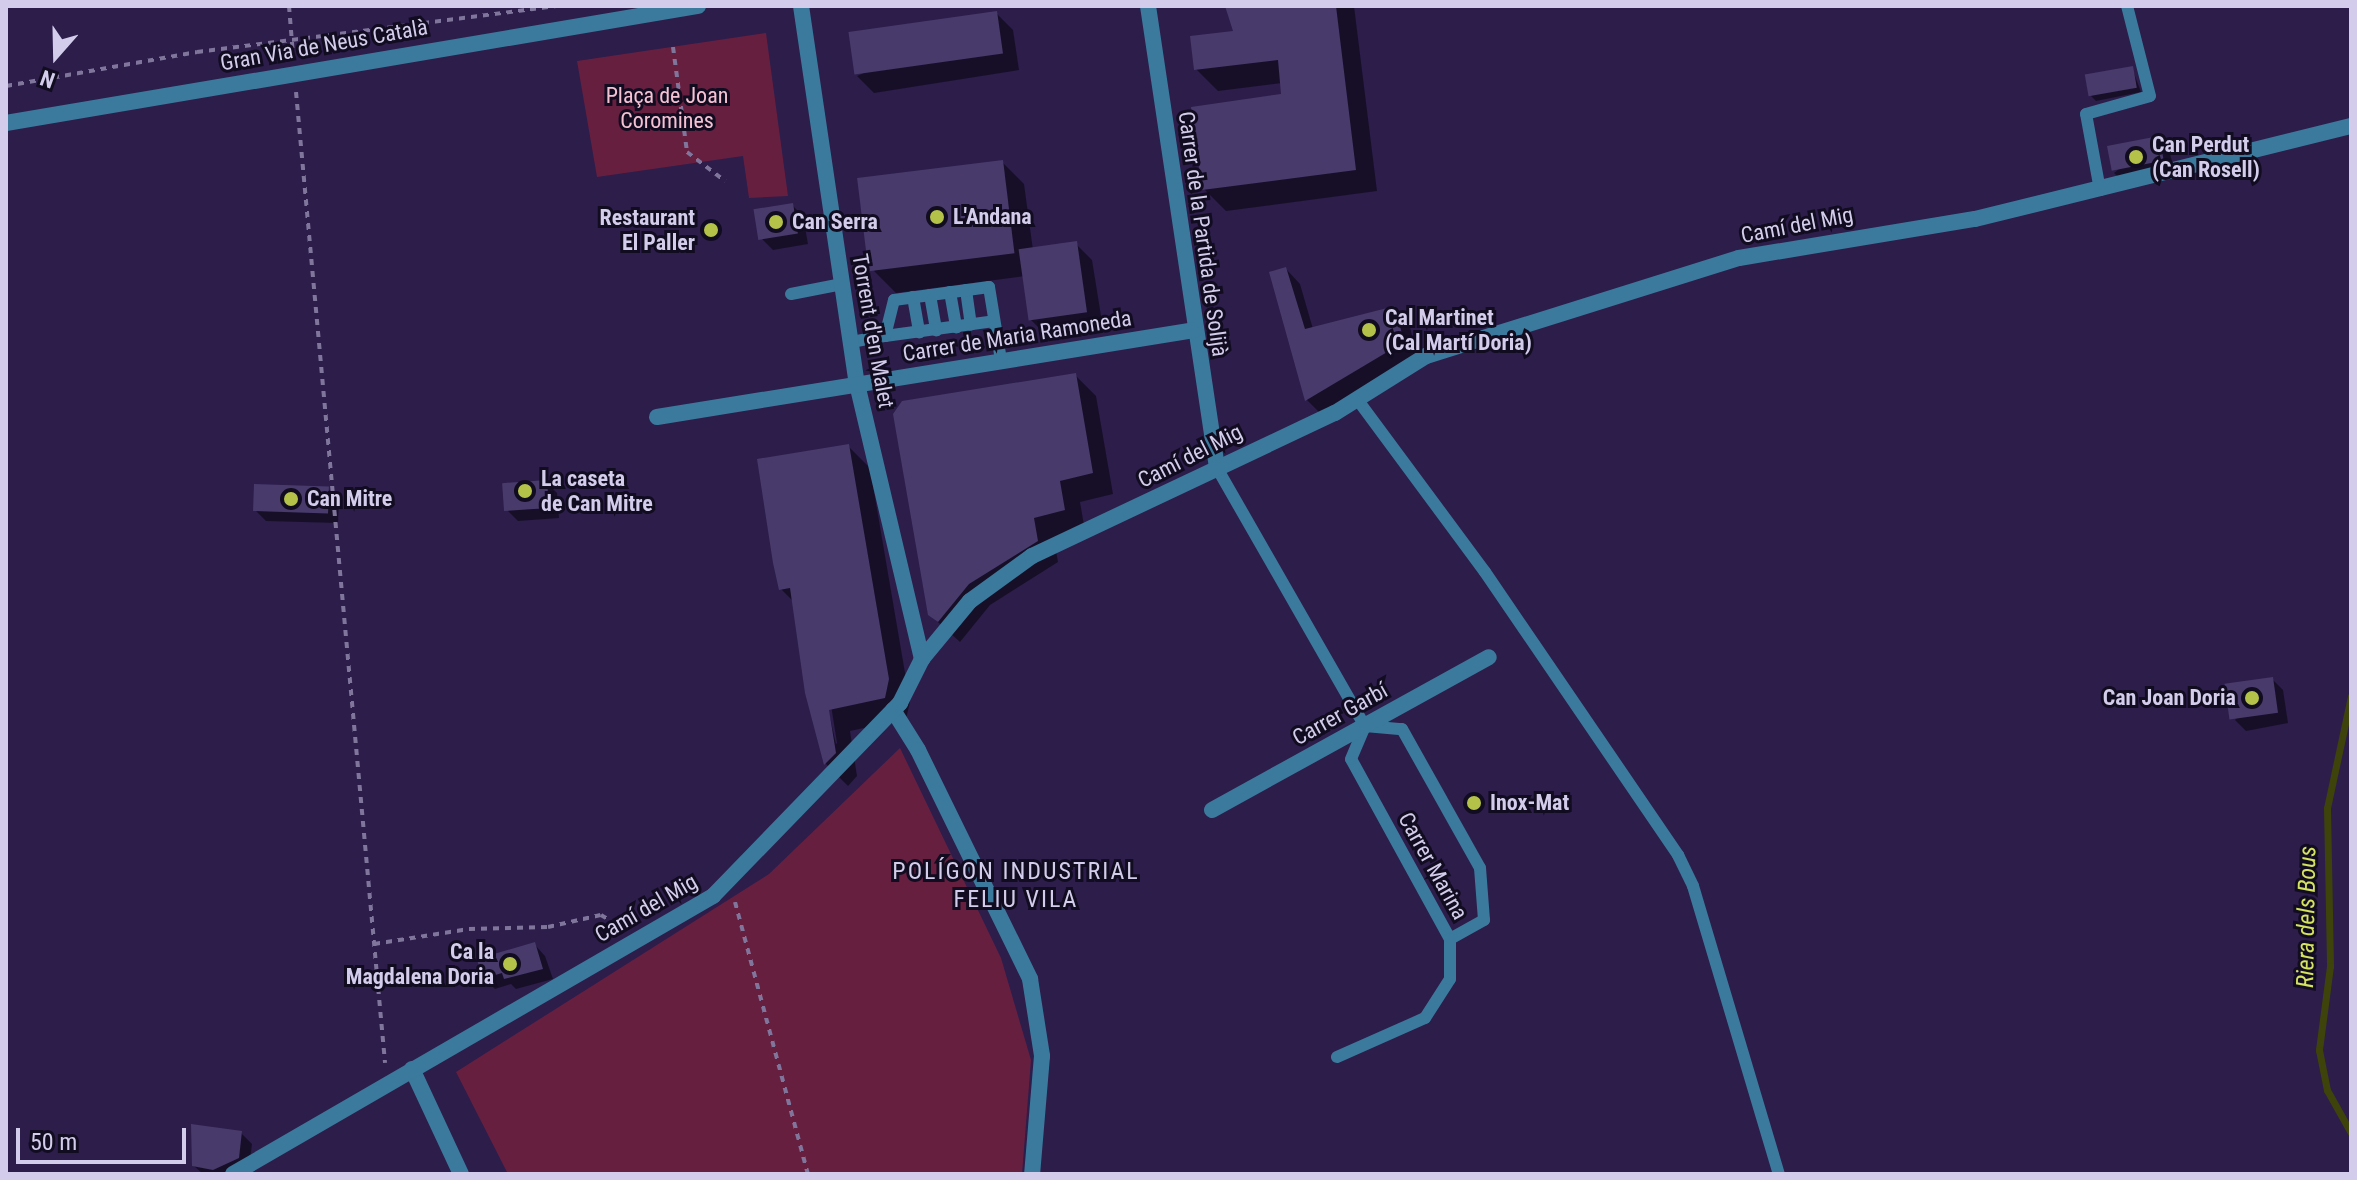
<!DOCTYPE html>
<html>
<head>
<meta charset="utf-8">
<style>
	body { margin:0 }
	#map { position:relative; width:2357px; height:1180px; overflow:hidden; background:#2c1d4b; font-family:"Roboto Condensed",sans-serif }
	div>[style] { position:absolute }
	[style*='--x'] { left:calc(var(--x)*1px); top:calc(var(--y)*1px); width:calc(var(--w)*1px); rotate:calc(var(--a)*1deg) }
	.green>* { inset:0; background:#671f40 }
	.shadow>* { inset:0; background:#0007 }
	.stream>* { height:7px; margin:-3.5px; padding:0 3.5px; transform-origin:3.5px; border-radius:3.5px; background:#3d430b }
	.building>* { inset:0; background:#483a6b; transform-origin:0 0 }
	.path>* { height:4px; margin-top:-2px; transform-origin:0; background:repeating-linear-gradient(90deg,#80759b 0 6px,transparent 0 12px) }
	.lane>* { height:12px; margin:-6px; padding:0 6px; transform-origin:6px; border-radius:6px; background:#3b7a9c }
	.street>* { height:16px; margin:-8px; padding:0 8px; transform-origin:8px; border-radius:8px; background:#3b7a9c }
	.dots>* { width:22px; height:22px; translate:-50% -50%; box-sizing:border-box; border:4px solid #120c20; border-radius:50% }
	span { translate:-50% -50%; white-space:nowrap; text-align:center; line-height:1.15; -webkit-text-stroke:6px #120c20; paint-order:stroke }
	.street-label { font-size:22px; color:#d3ccea }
	.park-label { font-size:22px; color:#f5c2d4 }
	.poi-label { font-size:22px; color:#d3ccea; font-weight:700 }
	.left { translate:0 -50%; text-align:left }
	.right { translate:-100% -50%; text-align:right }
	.neighbourhood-label { font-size:24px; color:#d3ccea; letter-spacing:2px }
	.water-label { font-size:24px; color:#d4e360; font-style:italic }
	.frame { position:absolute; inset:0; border:8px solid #d3ccea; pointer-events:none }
	.north { position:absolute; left:16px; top:16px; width:80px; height:80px; -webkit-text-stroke:6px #120c20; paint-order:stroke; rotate:200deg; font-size:22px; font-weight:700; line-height:32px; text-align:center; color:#d3ccea }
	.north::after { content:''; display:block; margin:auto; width:28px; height:36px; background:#d3ccea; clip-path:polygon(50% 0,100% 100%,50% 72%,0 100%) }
	.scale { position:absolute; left:16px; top:1128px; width:170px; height:36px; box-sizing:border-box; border:4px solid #d3ccea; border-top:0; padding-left:10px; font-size:24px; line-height:28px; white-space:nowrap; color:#d3ccea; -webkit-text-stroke:6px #120c20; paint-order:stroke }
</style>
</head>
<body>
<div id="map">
	<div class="green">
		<div style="clip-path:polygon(766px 33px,788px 196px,749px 198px,743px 156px,597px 177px,577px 61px)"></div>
		<div style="clip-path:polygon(900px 748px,1001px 958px,1031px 1060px,1022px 1174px,508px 1174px,456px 1072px,769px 874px)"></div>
	</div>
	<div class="shadow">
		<div style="clip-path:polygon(1227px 6px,1354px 6px,1377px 191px,1226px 211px,1204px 189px,1283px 96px,1282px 83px,1218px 91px,1196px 69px,1235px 32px)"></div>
		<div style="clip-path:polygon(996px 13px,1013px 30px,1019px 70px,874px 93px,857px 76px)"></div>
		<div style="clip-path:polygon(2132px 68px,2141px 92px,2096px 101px,2091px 96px)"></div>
		<div style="clip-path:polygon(2158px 138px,2169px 149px,2174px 171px,2125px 183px,2114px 173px)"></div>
		<div style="clip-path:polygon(1002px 162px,1024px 184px,1033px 250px,1076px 244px,1092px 260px,1103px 328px,1048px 337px,1031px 320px,1025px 276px,896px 293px,874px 271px)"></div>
		<div style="clip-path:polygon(792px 205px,803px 216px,808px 244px,773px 250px,762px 239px)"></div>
		<div style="clip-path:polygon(1286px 269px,1300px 284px,1313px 329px,1395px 308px,1409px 323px,1417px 357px,1321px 414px,1307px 400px)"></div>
		<div style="clip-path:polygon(1075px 375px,1096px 396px,1113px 494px,1080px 502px,1085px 531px,1054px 539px,1058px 562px,990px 605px,960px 642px,929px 614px)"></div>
		<div style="clip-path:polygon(evenodd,848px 446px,870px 468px,910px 702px,906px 719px,850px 731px,857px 776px,848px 786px,826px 764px,807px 692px,794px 602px,781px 589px,848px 446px,830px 699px,837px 743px,836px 744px,826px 700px,830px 699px)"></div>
		<div style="clip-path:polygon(546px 482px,557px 493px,559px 518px,518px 521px,507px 510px)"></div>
		<div style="clip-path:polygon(328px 489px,339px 500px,338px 523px,266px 521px,255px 510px)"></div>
		<div style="clip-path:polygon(2272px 679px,2283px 690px,2288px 723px,2246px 731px,2235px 720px)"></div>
		<div style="clip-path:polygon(535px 945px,545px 956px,553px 979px,516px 989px,511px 984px,495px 989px,484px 978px)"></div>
		<div style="clip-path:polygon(241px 1133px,252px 1144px,249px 1168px,237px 1174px,203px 1174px,194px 1166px)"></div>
	</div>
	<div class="stream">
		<div style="--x:2351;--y:696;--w:115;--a:102.1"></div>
		<div style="--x:2327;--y:808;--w:158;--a:88.9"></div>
		<div style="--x:2330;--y:966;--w:85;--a:97.5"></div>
		<div style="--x:2319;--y:1050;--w:41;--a:78.7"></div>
		<div style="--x:2327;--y:1090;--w:49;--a:60.8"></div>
	</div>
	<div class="building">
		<div style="clip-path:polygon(1225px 6px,1336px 6px,1356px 170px,1202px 190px,1191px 107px,1281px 94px,1278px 60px,1194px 70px,1190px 36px,1233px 31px)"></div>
		<div style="left:997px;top:11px;width:43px;height:150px;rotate:82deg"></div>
		<div style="left:2133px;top:66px;width:22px;height:49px;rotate:80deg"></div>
		<div style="left:2159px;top:136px;width:25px;height:53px;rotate:79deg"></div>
		<div style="left:1003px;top:160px;width:94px;height:147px;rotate:83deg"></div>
		<div style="left:793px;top:203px;width:31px;height:40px;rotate:81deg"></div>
		<div style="left:1077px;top:241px;width:72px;height:59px;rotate:82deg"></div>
		<div style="clip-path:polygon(1286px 267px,1305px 329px,1395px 306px,1404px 342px,1305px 401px,1269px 272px)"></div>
		<div style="clip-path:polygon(1076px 373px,1093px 473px,1060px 481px,1065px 510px,1034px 518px,1038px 541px,969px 584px,938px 622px,928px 615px,893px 414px,902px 401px)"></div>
		<div style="clip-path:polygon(849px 444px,889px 679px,885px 698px,829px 710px,836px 753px,824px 765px,805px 693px,790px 588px,779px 590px,773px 563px,757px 459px)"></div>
		<div style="left:547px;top:480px;width:28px;height:45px;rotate:86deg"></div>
		<div style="left:254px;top:484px;width:75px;height:27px;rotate:2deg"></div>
		<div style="left:2273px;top:677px;width:36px;height:49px;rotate:82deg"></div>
		<div style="clip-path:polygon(535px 942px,543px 969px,504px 979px,502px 973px,482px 979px,477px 959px)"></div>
		<div style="clip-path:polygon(191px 1124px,242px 1131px,239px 1158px,213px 1170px,192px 1166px)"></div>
	</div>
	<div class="path">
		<div style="--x:289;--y:6;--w:49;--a:85.3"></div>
		<div style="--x:673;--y:47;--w:106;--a:82.4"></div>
		<div style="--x:687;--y:152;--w:48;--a:37.3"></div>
		<div style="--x:6;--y:86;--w:194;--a:-10.1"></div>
		<div style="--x:197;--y:52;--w:364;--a:-7.3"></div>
		<div style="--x:296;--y:92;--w:975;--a:84.76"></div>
		<div style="--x:735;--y:902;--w:282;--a:75"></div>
		<div style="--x:374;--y:944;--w:96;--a:-9"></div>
		<div style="--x:469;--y:929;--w:79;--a:-1.5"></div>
		<div style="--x:548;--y:927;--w:54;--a:-12.8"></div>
		<div style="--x:601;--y:915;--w:23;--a:31"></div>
	</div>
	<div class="lane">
		<div style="--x:2100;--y:190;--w:77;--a:-100.4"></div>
		<div style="--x:2086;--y:114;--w:66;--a:-15.7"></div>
		<div style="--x:2150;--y:96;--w:93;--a:-104.3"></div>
		<div style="--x:966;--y:290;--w:35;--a:82"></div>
		<div style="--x:950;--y:292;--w:36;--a:80"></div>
		<div style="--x:791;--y:294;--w:52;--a:-11.1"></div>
		<div style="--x:930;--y:295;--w:36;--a:80"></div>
		<div style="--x:913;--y:297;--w:36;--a:80"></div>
		<div style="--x:885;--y:336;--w:110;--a:-7.8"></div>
		<div style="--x:851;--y:342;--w:35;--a:-10"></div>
		<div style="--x:885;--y:336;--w:37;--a:-76"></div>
		<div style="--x:894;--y:300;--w:96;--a:-7.8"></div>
		<div style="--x:989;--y:287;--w:74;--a:80.7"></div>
		<div style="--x:1357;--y:399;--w:215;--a:53.5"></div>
		<div style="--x:1485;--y:572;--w:343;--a:55.7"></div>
		<div style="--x:1678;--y:855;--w:34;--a:64"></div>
		<div style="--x:1693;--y:886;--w:301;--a:73.4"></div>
		<div style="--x:1217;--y:468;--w:297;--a:60.2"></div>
		<div style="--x:1365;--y:726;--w:37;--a:5"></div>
		<div style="--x:1402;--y:729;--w:159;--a:60.7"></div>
		<div style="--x:1480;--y:868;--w:52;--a:85.6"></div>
		<div style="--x:1484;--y:920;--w:39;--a:151"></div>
		<div style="--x:1450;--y:939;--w:205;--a:-118.8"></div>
		<div style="--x:1351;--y:759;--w:36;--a:-67"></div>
		<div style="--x:1337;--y:1057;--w:96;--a:-23.9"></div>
		<div style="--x:1425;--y:1018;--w:46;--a:-57.3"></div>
		<div style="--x:1450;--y:979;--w:40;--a:-90"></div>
	</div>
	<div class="street">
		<div style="--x:801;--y:6;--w:382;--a:81.6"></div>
		<div style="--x:857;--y:384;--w:283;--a:76.7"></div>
		<div style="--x:1148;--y:6;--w:467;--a:81.5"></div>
		<div style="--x:6;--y:123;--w:702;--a:-9.6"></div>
		<div style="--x:657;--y:417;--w:544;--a:-9.2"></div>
		<div style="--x:893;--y:710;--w:47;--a:58"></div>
		<div style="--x:918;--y:750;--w:255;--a:63.9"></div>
		<div style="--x:1030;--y:979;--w:78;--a:81.1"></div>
		<div style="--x:1042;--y:1056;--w:118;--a:94.8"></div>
		<div style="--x:1212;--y:810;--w:316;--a:-28.9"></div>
		<div style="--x:412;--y:1069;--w:116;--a:65"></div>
		<div style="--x:233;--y:1174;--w:555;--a:-30.08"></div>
		<div style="--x:713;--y:896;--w:269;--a:-45.9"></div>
		<div style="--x:900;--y:703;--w:49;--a:-63.4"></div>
		<div style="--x:922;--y:659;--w:75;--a:-50.4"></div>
		<div style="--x:970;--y:601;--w:77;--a:-36"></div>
		<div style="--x:1032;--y:556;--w:335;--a:-25.3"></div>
		<div style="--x:1335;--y:413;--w:107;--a:-32.1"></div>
		<div style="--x:1426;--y:356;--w:328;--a:-17.4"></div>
		<div style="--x:1739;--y:258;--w:239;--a:-9.4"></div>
		<div style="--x:1975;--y:219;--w:387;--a:-13.9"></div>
	</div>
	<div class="dots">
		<div style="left:2136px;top:157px;background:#b4c24a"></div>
		<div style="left:937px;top:217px;background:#b4c24a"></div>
		<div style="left:776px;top:222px;background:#b4c24a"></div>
		<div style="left:711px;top:230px;background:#b4c24a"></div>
		<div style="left:1369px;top:330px;background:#b4c24a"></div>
		<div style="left:525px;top:491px;background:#b4c24a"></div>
		<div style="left:291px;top:499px;background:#b4c24a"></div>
		<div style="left:2252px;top:698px;background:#b4c24a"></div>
		<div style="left:1474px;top:803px;background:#b4c24a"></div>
		<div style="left:510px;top:964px;background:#b4c24a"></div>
	</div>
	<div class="street-label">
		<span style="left:324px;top:45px;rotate:-10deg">Gran Via de Neus Català</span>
		<span style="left:1797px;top:225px;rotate:-11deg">Camí del Mig</span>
		<span style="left:1203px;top:234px;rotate:82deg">Carrer de la Partida de Solijà</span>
		<span style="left:873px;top:331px;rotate:80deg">Torrent d'en Malet</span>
		<span style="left:1017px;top:336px;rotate:-9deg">Carrer de Maria Ramoneda</span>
		<span style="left:1190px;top:456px;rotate:-27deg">Camí del Mig</span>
		<span style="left:1340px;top:714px;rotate:-29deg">Carrer Garbí</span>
		<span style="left:1433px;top:866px;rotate:61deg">Carrer Marina</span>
		<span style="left:646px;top:908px;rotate:-30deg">Camí del Mig</span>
	</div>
	<div class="park-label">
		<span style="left:667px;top:108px">Plaça de Joan<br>Coromines</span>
	</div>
	<div class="poi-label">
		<span class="left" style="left:2152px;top:157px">Can Perdut<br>(Can Rosell)</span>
		<span class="right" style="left:695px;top:230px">Restaurant<br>El Paller</span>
		<span class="left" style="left:953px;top:217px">L'Andana</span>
		<span class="left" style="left:792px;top:222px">Can Serra</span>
		<span class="left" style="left:1385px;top:330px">Cal Martinet<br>(Cal Martí Doria)</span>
		<span class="left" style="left:541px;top:491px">La caseta<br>de Can Mitre</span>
		<span class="left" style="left:307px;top:499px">Can Mitre</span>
		<span class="right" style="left:2236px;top:698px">Can Joan Doria</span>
		<span class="left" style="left:1490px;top:803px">Inox-Mat</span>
		<span class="right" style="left:494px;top:964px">Ca la<br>Magdalena Doria</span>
	</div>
	<div class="neighbourhood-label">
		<span style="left:1016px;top:886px">POLÍGON INDUSTRIAL<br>FELIU VILA</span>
	</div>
	<div class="water-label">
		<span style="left:2307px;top:917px;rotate:-89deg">Riera dels Bous</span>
	</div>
	<div class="frame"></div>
	<div class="north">N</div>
	<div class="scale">50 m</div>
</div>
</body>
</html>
